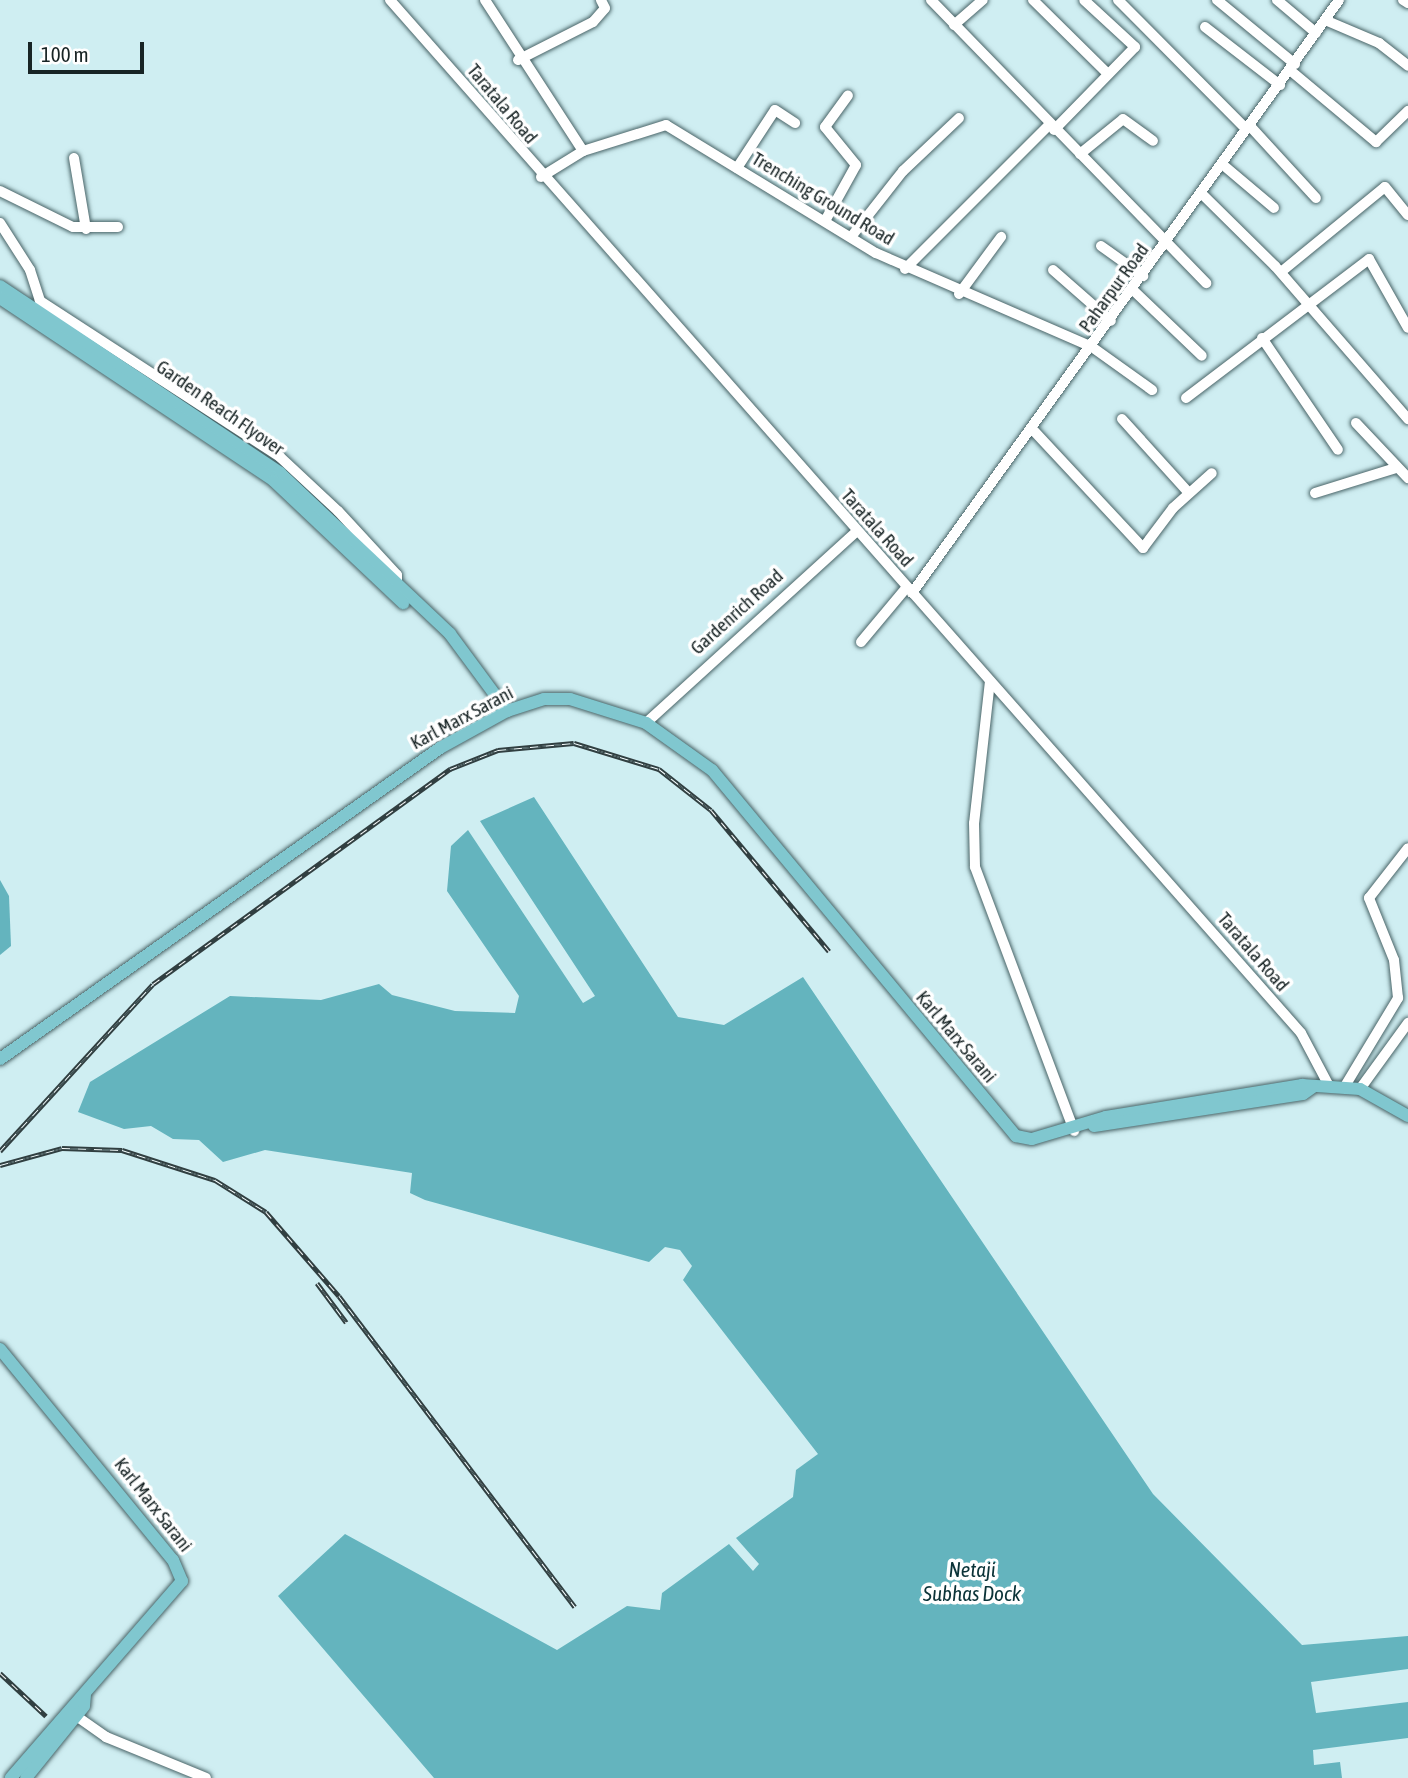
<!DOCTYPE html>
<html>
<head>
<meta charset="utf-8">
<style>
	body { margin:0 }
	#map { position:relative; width:1408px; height:1778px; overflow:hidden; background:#cfeef2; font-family:"Asap Condensed",sans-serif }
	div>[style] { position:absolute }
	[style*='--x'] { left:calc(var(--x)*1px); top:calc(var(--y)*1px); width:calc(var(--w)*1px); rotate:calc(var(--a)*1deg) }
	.water>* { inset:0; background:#64b4be }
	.roads { filter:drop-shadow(0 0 2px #496467) drop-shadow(0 0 2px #496467) }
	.minor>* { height:10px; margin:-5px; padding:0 5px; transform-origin:5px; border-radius:5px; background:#fff }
	.major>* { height:12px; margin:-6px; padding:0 6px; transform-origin:6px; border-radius:6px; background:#80c7cf }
	.rail>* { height:5px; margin-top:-2.5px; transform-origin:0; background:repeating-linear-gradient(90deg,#fff 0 8px,#313f41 0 16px); box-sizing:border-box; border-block:2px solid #313f41 }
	span { translate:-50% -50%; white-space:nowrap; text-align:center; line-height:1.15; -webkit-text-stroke:7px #fff; paint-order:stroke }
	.street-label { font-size:19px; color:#182425 }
	.water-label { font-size:21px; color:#0b3338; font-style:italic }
	.scale { position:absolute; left:28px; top:42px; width:116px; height:32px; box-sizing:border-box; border:4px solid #182425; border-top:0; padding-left:9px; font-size:21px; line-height:24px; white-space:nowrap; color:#182425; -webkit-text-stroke:5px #fff; paint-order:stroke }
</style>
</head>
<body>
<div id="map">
	<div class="water">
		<div style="clip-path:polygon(534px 797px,678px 1017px,724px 1025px,803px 977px,1153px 1494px,1302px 1645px,1408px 1636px,1408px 1669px,1311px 1682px,1316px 1713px,1408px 1702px,1408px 1738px,1313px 1750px,1314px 1765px,1340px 1762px,1342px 1778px,434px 1778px,278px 1596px,345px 1534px,557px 1650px,627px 1606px,660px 1610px,662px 1593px,729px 1544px,753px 1571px,759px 1564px,736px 1538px,793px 1497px,796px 1470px,818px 1454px,683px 1280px,692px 1266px,680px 1250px,665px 1247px,649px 1262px,425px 1200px,410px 1193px,412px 1173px,265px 1150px,223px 1162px,199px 1140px,173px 1139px,151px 1126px,124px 1129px,78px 1112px,90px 1082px,230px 996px,321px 1000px,379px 984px,392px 995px,455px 1011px,515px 1013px,519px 996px,447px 891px,451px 846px,468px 830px,583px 1003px,595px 996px,480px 821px)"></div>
		<div style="clip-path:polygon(0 880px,9px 896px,11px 946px,0 955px)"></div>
	</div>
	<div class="roads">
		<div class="minor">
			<div style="--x:390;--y:0;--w:1377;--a:48.59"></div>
			<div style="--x:1301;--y:1033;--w:58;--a:62.1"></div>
			<div style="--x:485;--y:0;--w:180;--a:57"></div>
			<div style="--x:931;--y:0;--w:395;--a:45.8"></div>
			<div style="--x:1033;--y:0;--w:105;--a:44.6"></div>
			<div style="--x:1118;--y:0;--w:182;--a:45.2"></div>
			<div style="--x:1217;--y:0;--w:101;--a:39.4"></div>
			<div style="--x:1277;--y:0;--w:51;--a:40.2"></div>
			<div style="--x:1403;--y:0;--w:6;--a:31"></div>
			<div style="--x:1325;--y:20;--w:59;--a:23.1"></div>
			<div style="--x:1379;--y:43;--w:37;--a:38"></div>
			<div style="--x:954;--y:25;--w:38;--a:-41"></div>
			<div style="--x:1205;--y:27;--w:95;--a:37.7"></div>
			<div style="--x:518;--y:60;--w:84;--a:-26.9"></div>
			<div style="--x:593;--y:22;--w:18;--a:-49"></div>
			<div style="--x:605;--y:8;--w:9;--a:-117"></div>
			<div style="--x:1291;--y:71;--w:111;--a:39.9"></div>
			<div style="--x:1376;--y:142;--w:45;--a:-44.1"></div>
			<div style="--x:1249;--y:125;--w:99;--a:47.5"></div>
			<div style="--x:1054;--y:130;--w:116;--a:-45.7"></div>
			<div style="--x:1135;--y:47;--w:69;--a:-137.3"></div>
			<div style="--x:1080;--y:154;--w:55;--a:-39.1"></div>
			<div style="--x:1123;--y:119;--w:37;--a:36"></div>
			<div style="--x:74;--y:158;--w:72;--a:80.4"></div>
			<div style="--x:1222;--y:164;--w:68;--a:40.2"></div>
			<div style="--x:737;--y:168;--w:69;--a:-56.8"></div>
			<div style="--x:775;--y:110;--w:24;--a:33"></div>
			<div style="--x:541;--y:177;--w:49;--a:-31.8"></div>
			<div style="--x:583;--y:151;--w:87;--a:-17.4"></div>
			<div style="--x:666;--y:125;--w:246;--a:31.4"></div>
			<div style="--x:876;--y:253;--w:236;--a:23.5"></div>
			<div style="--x:1092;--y:347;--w:74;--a:35.6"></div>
			<div style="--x:0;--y:191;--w:81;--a:26.3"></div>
			<div style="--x:73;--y:227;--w:45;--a:0"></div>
			<div style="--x:1202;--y:194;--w:103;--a:44.6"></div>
			<div style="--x:1275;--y:266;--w:203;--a:49"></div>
			<div style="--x:825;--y:221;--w:64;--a:-61"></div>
			<div style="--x:856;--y:165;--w:49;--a:-129.2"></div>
			<div style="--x:825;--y:127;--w:39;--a:-54"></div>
			<div style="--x:0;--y:223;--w:56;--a:57.4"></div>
			<div style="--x:30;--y:270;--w:33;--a:72"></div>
			<div style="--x:40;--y:301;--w:286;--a:33"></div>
			<div style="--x:280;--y:457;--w:79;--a:43"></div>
			<div style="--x:338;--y:511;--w:87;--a:47.3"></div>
			<div style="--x:397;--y:575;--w:11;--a:90"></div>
			<div style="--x:851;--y:237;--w:84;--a:-51.8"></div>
			<div style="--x:903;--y:171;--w:77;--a:-43.4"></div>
			<div style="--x:1101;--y:246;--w:52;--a:35.5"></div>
			<div style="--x:905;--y:269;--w:204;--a:-45"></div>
			<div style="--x:1053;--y:270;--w:77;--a:41.3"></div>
			<div style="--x:1281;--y:272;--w:134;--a:-39.3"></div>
			<div style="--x:1385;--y:187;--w:36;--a:51"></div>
			<div style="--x:1133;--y:290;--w:95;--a:43.7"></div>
			<div style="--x:959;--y:294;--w:71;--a:-53.6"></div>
			<div style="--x:1262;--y:338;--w:135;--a:55.8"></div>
			<div style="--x:1186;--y:398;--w:230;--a:-37.2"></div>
			<div style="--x:1369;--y:259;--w:79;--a:60.5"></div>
			<div style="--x:1122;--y:419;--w:98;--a:47.9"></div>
			<div style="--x:1356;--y:423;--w:76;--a:46.6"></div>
			<div style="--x:1034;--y:431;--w:160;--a:47"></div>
			<div style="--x:1143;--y:548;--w:50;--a:-53.1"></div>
			<div style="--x:1173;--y:508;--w:52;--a:-41.9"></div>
			<div style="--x:1315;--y:493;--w:85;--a:-17.2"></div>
			<div style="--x:912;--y:593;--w:731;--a:-54.24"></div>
			<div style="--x:861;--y:642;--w:72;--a:-50.1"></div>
			<div style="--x:990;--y:681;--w:143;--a:96.4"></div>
			<div style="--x:974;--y:823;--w:44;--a:88.7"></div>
			<div style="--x:975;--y:867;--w:282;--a:69.4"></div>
			<div style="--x:646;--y:723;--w:284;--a:-42.3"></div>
			<div style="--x:1345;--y:1086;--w:103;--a:-58.9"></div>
			<div style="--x:1398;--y:998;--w:38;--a:-96"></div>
			<div style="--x:1394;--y:960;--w:67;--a:-112"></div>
			<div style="--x:1369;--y:898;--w:63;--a:-52"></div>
			<div style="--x:1360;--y:1089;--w:82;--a:-54"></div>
			<div style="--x:72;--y:1713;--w:42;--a:35.2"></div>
			<div style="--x:106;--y:1737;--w:108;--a:22.3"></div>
		</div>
		<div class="major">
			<div style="--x:0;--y:286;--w:337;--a:33.7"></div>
			<div style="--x:280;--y:473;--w:234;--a:43.4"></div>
			<div style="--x:450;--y:634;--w:96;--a:53.5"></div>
			<div style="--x:0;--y:298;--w:329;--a:33.7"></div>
			<div style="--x:274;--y:481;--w:178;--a:43.4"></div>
			<div style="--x:0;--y:1059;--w:539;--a:-35.25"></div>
			<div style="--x:440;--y:748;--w:77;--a:-28.9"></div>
			<div style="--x:507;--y:711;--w:39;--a:-18"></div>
			<div style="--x:544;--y:699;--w:26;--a:0"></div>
			<div style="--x:570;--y:699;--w:80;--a:17.5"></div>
			<div style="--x:646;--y:723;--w:81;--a:35.5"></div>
			<div style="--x:712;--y:770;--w:476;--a:50.3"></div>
			<div style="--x:1016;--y:1136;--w:16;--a:11"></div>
			<div style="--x:1032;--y:1139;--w:77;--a:-16.6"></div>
			<div style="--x:1106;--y:1117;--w:199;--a:-9.3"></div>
			<div style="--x:1302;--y:1085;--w:58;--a:3.9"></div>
			<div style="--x:1360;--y:1089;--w:55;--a:29.4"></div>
			<div style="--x:1094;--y:1126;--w:211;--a:-8.7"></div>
			<div style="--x:1303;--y:1094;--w:12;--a:-35"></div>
			<div style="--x:0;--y:1349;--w:273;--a:50.7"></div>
			<div style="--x:173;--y:1560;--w:23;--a:67"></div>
			<div style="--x:182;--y:1581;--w:261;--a:131"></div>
			<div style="--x:26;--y:1778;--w:92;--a:-51.1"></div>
			<div style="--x:84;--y:1706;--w:11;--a:-85"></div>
		</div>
	</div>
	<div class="rail">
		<div style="--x:0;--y:1151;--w:226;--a:-47.5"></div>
		<div style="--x:153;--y:984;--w:367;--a:-35.9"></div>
		<div style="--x:450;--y:769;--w:52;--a:-21.6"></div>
		<div style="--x:498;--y:750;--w:76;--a:-5.3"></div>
		<div style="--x:574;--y:743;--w:89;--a:17"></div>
		<div style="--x:659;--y:769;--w:66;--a:38.3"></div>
		<div style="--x:711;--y:810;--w:184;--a:50.1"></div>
		<div style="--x:0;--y:1165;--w:64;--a:-15.3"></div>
		<div style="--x:62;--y:1148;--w:60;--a:1.9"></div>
		<div style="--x:122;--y:1150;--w:98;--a:17.9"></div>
		<div style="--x:215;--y:1180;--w:60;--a:32.1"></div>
		<div style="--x:266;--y:1212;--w:111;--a:49"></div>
		<div style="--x:339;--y:1296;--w:390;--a:52.8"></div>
		<div style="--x:317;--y:1283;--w:49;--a:53.4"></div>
		<div style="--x:0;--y:1673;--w:63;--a:43.1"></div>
	</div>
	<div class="street-label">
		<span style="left:502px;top:104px;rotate:50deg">Taratala Road</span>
		<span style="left:823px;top:199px;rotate:31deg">Trenching Ground Road</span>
		<span style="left:1114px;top:288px;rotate:-54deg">Paharpur Road</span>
		<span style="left:220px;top:408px;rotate:35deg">Garden Reach Flyover</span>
		<span style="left:877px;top:528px;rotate:48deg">Taratala Road</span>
		<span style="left:737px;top:612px;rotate:-42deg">Gardenrich Road</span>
		<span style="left:462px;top:718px;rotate:-28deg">Karl Marx Sarani</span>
		<span style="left:1253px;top:952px;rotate:49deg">Taratala Road</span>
		<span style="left:956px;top:1037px;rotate:50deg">Karl Marx Sarani</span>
		<span style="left:153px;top:1505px;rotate:52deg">Karl Marx Sarani</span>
	</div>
	<div class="water-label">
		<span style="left:972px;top:1581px">Netaji<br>Subhas Dock</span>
	</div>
	<div class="scale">100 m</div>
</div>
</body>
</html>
